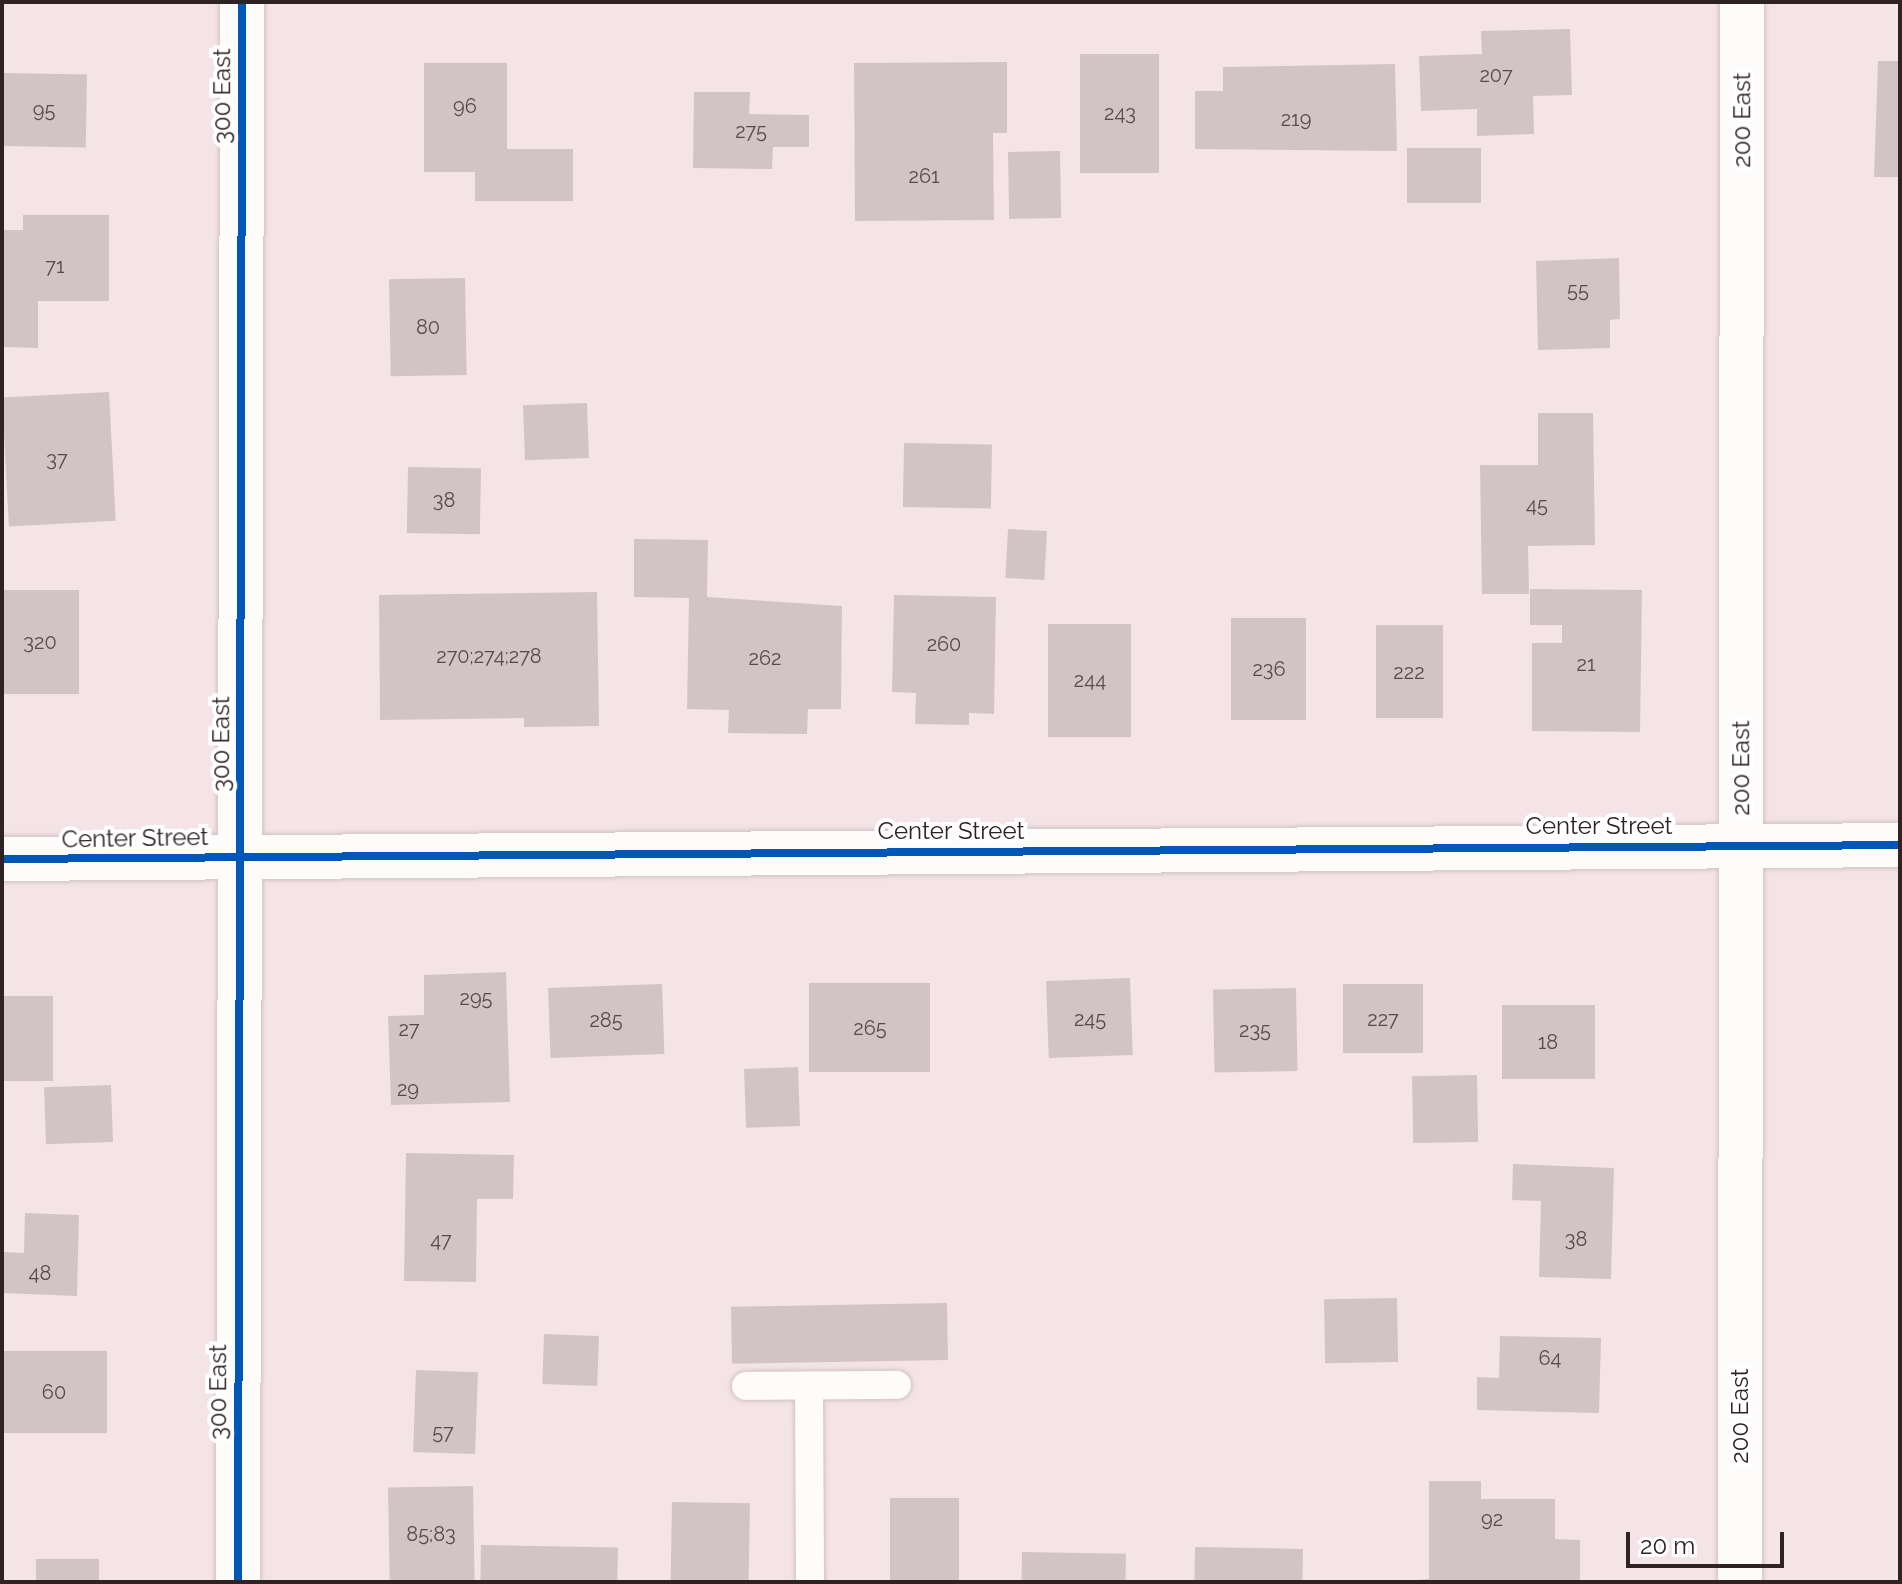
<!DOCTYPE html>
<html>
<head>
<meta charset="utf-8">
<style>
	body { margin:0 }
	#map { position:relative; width:1902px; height:1584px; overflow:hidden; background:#f5e4e7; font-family:Raleway,sans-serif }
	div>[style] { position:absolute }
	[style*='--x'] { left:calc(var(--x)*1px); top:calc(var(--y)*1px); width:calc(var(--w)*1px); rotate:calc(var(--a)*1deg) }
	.building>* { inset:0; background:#d2c4c6; transform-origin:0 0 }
	.roads { filter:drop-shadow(0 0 2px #d0c2c4) drop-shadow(0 0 2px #d0c2c4) }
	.service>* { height:28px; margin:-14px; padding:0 14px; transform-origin:14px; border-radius:14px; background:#fefbfb }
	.minor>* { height:44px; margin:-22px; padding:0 22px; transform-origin:22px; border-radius:22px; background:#fefbfb }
	.cycleway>* { height:8px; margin:-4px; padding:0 4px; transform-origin:4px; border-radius:4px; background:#0057b8 }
	span { translate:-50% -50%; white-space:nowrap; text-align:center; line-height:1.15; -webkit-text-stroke:8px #fff; paint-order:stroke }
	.number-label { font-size:20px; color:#584a4c }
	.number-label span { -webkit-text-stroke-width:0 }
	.street-label { font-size:24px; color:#2f2224 }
	.frame { position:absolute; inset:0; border:4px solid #2f2224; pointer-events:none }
	.scale { position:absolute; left:1626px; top:1532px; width:158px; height:36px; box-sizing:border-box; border:4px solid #2f2224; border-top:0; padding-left:10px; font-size:24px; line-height:28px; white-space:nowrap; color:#2f2224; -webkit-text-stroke:6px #fff; paint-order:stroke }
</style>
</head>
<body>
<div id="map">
	<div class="building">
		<div style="clip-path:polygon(1570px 29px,1572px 95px,1533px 96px,1534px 134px,1477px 136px,1477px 109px,1421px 111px,1419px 56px,1482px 54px,1481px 31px)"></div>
		<div style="left:1080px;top:54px;width:79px;height:119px"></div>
		<div style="clip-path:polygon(1878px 61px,1900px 61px,1900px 177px,1874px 177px)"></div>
		<div style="clip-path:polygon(1007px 62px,1007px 133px,993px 133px,994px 220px,855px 221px,854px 63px)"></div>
		<div style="clip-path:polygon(424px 63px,507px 63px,507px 149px,573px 149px,573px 201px,475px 201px,475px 172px,424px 172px)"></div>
		<div style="clip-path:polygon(1395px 64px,1397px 151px,1195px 149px,1195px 91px,1223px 91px,1223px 67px)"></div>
		<div style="left:2px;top:73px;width:85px;height:73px;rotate:1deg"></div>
		<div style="clip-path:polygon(694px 92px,750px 92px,749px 114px,809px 115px,809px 147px,773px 147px,772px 169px,693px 168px)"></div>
		<div style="left:1481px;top:148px;width:55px;height:74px;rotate:90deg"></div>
		<div style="left:1060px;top:151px;width:67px;height:52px;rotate:89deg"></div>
		<div style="clip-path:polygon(23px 215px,109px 215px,109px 301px,38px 301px,38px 348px,2px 347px,2px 230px,23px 230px)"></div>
		<div style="clip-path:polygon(1619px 258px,1620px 319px,1610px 320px,1610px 348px,1538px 350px,1536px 261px)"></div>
		<div style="left:465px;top:278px;width:97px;height:76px;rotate:89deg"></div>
		<div style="left:109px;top:392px;width:129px;height:107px;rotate:87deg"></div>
		<div style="left:587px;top:403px;width:55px;height:64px;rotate:88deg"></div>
		<div style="clip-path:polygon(1538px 413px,1593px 413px,1595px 545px,1528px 546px,1529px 594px,1482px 594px,1480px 465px,1538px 465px)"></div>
		<div style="left:904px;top:443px;width:88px;height:64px;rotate:1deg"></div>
		<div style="left:408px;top:467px;width:73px;height:66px;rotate:1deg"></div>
		<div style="left:1008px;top:529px;width:39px;height:49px;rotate:3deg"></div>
		<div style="clip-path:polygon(634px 539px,708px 540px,707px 597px,842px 606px,841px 709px,808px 709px,807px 734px,728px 733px,729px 710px,687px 709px,689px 598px,634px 597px)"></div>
		<div style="clip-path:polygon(1530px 589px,1642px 590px,1640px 732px,1532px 731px,1532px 643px,1562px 643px,1562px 625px,1530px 625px)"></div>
		<div style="left:2px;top:590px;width:77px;height:104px"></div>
		<div style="clip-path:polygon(597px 592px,599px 726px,524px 727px,524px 718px,380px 720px,379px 595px)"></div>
		<div style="clip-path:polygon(894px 595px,996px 597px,994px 714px,969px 713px,969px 725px,915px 724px,916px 693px,892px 692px)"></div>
		<div style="left:1231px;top:618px;width:75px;height:102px"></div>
		<div style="left:1048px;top:624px;width:83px;height:113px"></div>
		<div style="left:1376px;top:625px;width:67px;height:93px"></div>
		<div style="clip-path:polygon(506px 972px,510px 1102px,391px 1105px,388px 1016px,424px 1015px,424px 975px)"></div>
		<div style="left:1130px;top:978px;width:77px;height:84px;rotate:88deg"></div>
		<div style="left:809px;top:983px;width:121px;height:89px"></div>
		<div style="left:662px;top:984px;width:70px;height:114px;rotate:88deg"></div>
		<div style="left:1343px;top:984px;width:80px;height:69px"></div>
		<div style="left:1296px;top:988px;width:83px;height:83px;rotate:89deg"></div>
		<div style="left:2px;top:996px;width:51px;height:85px"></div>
		<div style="left:1502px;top:1005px;width:93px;height:74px"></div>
		<div style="left:798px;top:1067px;width:59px;height:54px;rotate:88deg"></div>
		<div style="left:1477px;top:1075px;width:67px;height:65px;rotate:89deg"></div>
		<div style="left:111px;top:1085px;width:57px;height:67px;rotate:88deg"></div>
		<div style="clip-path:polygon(406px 1153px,514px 1155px,513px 1199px,477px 1199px,476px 1282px,404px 1281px)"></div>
		<div style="clip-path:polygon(1513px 1164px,1614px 1168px,1611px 1279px,1539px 1277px,1541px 1201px,1512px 1200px)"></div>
		<div style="clip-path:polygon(25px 1213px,79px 1215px,77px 1296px,2px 1293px,2px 1252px,24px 1253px)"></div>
		<div style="left:1397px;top:1298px;width:64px;height:73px;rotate:89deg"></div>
		<div style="left:947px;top:1303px;width:57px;height:216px;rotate:89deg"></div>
		<div style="left:544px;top:1334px;width:55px;height:50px;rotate:2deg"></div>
		<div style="clip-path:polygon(1500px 1336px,1601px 1338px,1599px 1413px,1477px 1410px,1477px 1377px,1499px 1378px)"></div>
		<div style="left:2px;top:1351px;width:105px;height:82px"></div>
		<div style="left:416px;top:1370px;width:62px;height:82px;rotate:2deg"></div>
		<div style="clip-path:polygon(1429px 1481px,1481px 1481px,1481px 1499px,1555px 1499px,1555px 1539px,1580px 1540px,1580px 1582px,1392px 1582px,1429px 1579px)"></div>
		<div style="left:473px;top:1486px;width:96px;height:85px;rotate:89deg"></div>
		<div style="left:959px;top:1498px;width:84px;height:69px;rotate:90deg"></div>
		<div style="left:672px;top:1502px;width:78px;height:80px;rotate:1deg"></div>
		<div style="left:481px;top:1545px;width:137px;height:37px;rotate:1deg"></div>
		<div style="left:1195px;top:1547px;width:108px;height:35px;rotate:1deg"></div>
		<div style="left:1022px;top:1552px;width:104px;height:30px;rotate:1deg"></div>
		<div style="left:99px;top:1559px;width:23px;height:63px;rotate:90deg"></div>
	</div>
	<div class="roads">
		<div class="service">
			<div style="--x:746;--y:1386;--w:151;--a:-0.4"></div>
			<div style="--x:809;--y:1386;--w:196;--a:89.7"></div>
		</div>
		<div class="minor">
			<div style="--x:2;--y:859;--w:1898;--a:-0.42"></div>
			<div style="--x:238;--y:1582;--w:1580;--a:-89.85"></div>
			<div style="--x:1740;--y:1582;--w:1580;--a:-89.93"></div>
		</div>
	</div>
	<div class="cycleway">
		<div style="--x:2;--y:859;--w:1898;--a:-0.42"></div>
		<div style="--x:238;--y:1582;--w:1580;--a:-89.85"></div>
	</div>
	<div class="number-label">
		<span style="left:1496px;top:75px">207</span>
		<span style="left:465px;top:106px">96</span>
		<span style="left:44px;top:110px">95</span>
		<span style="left:1120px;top:113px">243</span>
		<span style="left:1296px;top:119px">219</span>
		<span style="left:751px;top:131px">275</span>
		<span style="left:924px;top:176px">261</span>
		<span style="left:55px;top:266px">71</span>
		<span style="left:1578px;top:290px">55</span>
		<span style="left:428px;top:327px">80</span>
		<span style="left:57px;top:459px">37</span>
		<span style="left:444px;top:500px">38</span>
		<span style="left:1537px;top:505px">45</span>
		<span style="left:40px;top:642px">320</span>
		<span style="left:944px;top:644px">260</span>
		<span style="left:489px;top:656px">270;274;278</span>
		<span style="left:765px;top:658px">262</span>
		<span style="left:1586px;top:664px">21</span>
		<span style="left:1269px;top:669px">236</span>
		<span style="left:1409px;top:672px">222</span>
		<span style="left:1090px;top:680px">244</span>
		<span style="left:476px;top:998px">295</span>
		<span style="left:1090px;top:1019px">245</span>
		<span style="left:1383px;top:1019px">227</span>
		<span style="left:606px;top:1020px">285</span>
		<span style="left:870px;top:1028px">265</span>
		<span style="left:409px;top:1029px">27</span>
		<span style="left:1255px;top:1030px">235</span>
		<span style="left:1548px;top:1042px">18</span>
		<span style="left:408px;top:1089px">29</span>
		<span style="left:1576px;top:1239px">38</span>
		<span style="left:441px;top:1240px">47</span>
		<span style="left:40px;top:1273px">48</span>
		<span style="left:1550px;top:1358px">64</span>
		<span style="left:54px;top:1392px">60</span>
		<span style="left:443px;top:1432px">57</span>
		<span style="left:1492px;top:1519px">92</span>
		<span style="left:431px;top:1534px">85;83</span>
	</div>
	<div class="street-label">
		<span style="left:222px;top:96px;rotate:-90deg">300 East</span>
		<span style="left:1742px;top:120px;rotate:-90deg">200 East</span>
		<span style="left:221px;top:744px;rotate:-90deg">300 East</span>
		<span style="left:1741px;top:768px;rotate:-90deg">200 East</span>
		<span style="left:1599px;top:826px">Center Street</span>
		<span style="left:951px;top:831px">Center Street</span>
		<span style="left:135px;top:838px;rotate:-1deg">Center Street</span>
		<span style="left:218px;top:1392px;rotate:-90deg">300 East</span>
		<span style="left:1740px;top:1416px;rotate:-90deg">200 East</span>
	</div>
	<div class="frame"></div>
	<div class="scale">20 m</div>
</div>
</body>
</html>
